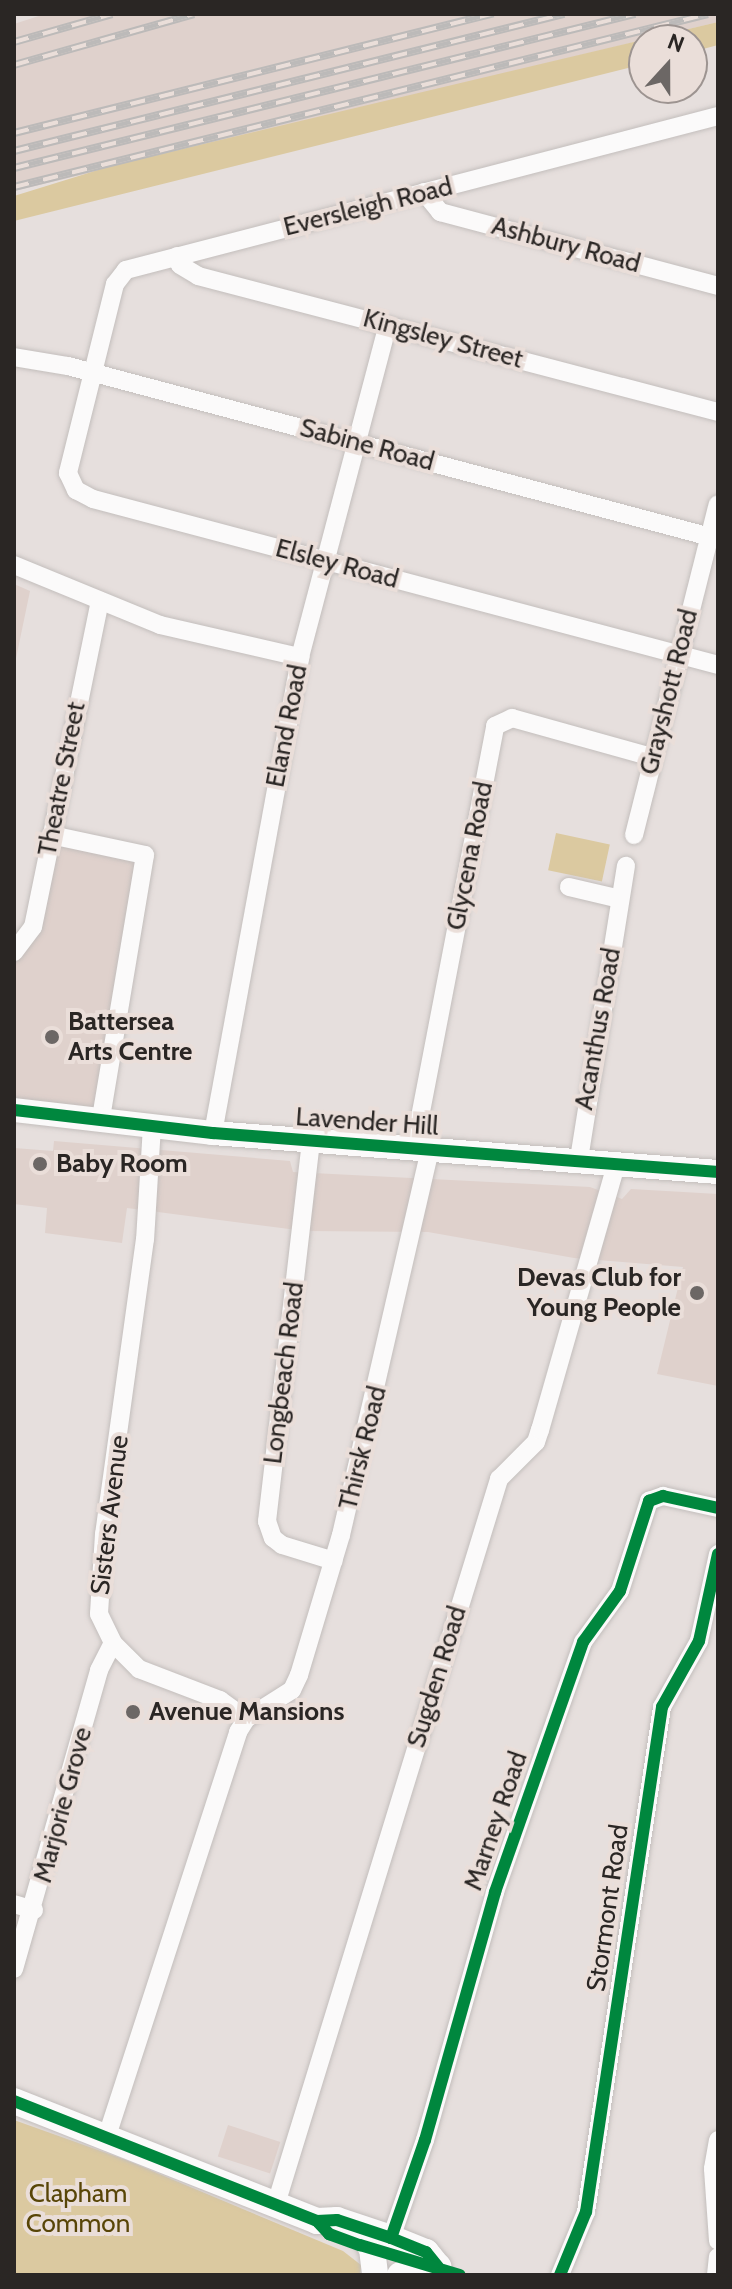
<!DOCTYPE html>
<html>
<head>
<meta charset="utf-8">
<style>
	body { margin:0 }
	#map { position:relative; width:732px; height:2289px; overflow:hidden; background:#e6dfdd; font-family:Cabin,sans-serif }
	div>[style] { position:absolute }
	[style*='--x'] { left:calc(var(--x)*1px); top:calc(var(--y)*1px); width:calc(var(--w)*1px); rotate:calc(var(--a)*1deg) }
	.built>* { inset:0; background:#dfd1cc; transform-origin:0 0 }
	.green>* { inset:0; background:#dbc9a0; transform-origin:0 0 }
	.roads { filter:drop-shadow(0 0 2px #c3bebc) drop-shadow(0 0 2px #c3bebc) }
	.minor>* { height:18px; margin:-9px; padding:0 9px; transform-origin:9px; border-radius:9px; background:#fbfafa }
	.major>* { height:24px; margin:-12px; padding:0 12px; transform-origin:12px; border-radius:12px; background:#fbfafa }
	.highway>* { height:26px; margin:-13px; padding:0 13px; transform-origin:13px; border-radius:13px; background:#fbfafa }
	.rail>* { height:8px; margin-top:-4px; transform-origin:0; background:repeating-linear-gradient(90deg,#eaded9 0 15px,#bcbab9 0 30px); box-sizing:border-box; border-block:2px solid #bcbab9 }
	.cycleway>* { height:12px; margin:-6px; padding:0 6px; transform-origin:6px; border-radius:6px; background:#00873e }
	.dots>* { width:22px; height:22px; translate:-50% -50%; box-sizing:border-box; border:4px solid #eaded9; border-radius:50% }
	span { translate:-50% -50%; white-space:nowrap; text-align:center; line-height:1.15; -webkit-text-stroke:8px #eaded9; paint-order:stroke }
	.street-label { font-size:26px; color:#2a2624 }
	.poi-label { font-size:26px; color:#2a2624; font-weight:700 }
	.left { translate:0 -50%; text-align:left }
	.right { translate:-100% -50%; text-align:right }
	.park-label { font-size:26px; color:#584507 }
	.frame { position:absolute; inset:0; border:16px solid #2a2624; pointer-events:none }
	.north { position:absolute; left:628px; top:24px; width:80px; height:80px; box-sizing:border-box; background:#eaded9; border:2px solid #9d9491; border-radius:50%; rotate:21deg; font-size:22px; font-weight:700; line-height:32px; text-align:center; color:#2a2624 }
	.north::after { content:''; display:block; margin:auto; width:28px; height:36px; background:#6c6765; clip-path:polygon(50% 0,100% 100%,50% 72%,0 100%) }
</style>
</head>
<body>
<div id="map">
	<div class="built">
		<div style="clip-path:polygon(45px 14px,718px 14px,718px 22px,14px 191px,14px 24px)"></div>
		<div style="clip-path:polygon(14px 584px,30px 591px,14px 668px)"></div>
		<div style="clip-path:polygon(61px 841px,131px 857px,137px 866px,93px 1110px,14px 1100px,14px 961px,21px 953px,53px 846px)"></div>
		<div style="clip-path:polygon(54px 1141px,290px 1161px,293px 1172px,590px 1187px,622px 1199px,631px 1189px,718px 1194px,718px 1386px,657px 1374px,683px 1267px,574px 1258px,428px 1232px,305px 1231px,127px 1208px,122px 1243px,45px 1233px,47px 1208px,14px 1204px,14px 1148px,53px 1151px)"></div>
		<div style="left:228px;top:2125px;width:55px;height:33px;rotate:18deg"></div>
	</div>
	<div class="green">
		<div style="clip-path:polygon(718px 22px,718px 45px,692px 52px,692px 40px,644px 40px,644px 64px,14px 221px,14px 196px,111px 166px)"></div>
		<div style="left:556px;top:833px;width:55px;height:38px;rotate:12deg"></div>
		<div style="clip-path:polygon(14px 2120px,126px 2160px,343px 2251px,361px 2265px,360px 2275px,14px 2275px)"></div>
	</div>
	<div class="roads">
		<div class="minor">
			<div style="--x:718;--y:116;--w:612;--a:165.42"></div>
			<div style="--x:126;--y:270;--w:18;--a:128"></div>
			<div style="--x:115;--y:284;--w:195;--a:104"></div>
			<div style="--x:68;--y:473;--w:19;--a:65"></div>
			<div style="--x:76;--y:490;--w:19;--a:28"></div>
			<div style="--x:93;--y:499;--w:647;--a:14.87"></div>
			<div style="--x:424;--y:192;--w:26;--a:51"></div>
			<div style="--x:440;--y:212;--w:288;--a:14.9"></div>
			<div style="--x:177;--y:256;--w:9;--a:72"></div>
			<div style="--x:180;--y:265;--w:21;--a:31"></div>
			<div style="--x:198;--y:276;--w:537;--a:14.66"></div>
			<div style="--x:14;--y:357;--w:55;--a:9.5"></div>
			<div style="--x:68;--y:366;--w:673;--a:14.9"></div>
			<div style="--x:14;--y:565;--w:158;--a:22.3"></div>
			<div style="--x:160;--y:625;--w:144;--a:12.9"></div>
			<div style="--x:51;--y:835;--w:96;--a:12"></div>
			<div style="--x:145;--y:855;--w:268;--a:99.5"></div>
			<div style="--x:634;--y:835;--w:341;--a:-75.8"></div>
			<div style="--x:569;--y:887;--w:52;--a:13.2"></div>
			<div style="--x:14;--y:952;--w:31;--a:-53"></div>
			<div style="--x:33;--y:927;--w:333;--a:-78.4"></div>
			<div style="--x:152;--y:1126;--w:113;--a:93.5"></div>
			<div style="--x:145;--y:1239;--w:298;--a:97.9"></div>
			<div style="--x:104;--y:1534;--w:80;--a:93.6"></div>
			<div style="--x:99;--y:1614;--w:32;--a:64"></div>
			<div style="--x:113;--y:1643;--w:37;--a:45"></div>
			<div style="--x:139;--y:1669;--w:87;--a:20.9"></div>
			<div style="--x:220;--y:1700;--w:32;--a:36"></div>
			<div style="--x:213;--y:1133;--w:484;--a:-79.6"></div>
			<div style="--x:300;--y:657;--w:343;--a:-75.2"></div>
			<div style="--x:311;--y:1141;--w:383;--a:96.6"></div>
			<div style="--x:267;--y:1521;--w:18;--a:71"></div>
			<div style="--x:273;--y:1538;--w:11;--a:38"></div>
			<div style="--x:282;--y:1545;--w:54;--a:17.1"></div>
			<div style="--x:414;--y:1148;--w:430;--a:-79.1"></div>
			<div style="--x:495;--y:726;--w:19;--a:-25"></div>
			<div style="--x:512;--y:718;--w:145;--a:15.6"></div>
			<div style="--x:579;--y:1159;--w:297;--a:-80.9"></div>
			<div style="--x:14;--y:1904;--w:21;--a:17"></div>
			<div style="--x:14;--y:1969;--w:311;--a:-74.1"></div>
			<div style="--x:99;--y:1670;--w:30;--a:-63"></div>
			<div style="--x:107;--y:2136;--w:425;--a:-72"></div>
			<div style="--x:238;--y:1732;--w:15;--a:-58"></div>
			<div style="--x:246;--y:1719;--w:54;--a:-32.2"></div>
			<div style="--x:292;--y:1690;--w:17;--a:-65"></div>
			<div style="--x:299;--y:1675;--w:146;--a:-73.3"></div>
			<div style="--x:341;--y:1535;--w:397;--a:-77"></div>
			<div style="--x:718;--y:2140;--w:29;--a:100"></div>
			<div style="--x:713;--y:2169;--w:72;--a:86"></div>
			<div style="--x:276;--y:2204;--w:759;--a:-72.9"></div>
			<div style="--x:499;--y:1479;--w:52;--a:-45"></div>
			<div style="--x:536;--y:1442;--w:13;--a:-72"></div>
			<div style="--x:540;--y:1430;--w:279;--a:-74"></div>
			<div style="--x:391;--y:2238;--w:104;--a:-70.9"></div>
			<div style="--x:425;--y:2140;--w:258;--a:-74.2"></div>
			<div style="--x:495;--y:1892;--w:265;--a:-70.6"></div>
			<div style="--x:583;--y:1642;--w:63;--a:-54"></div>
			<div style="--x:620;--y:1591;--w:95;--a:-72.1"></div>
			<div style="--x:649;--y:1501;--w:15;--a:-20"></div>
			<div style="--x:663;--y:1496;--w:56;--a:12.3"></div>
			<div style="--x:560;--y:2275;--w:68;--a:-67.6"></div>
			<div style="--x:586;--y:2212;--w:511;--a:-81.44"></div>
			<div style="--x:662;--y:1707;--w:76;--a:-60.7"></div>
			<div style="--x:699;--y:1641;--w:89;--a:-77.7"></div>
			<div style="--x:716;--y:2275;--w:18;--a:-84"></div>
		</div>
		<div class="major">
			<div style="--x:14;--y:1110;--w:200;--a:6.6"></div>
			<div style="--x:213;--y:1133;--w:507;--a:4.42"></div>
		</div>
		<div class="highway">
			<div style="--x:14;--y:2101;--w:326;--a:21.6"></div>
			<div style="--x:317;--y:2221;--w:20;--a:-3"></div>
			<div style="--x:337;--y:2220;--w:57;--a:18.4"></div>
			<div style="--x:391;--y:2238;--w:38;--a:22"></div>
			<div style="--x:426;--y:2252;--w:19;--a:51"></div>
			<div style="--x:358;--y:2228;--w:25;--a:56"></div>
			<div style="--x:372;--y:2249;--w:26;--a:83"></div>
			<div style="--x:400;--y:2275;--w:23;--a:-2"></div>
			<div style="--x:423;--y:2274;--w:17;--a:-25"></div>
		</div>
	</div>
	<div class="rail">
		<div style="--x:14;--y:42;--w:102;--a:-15.9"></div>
		<div style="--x:14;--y:65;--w:187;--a:-15.8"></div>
		<div style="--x:14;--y:133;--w:494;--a:-14"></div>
		<div style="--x:14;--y:151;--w:567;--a:-13.99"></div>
		<div style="--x:14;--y:168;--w:640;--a:-13.93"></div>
		<div style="--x:14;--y:187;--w:715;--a:-14"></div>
	</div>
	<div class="cycleway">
		<div style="--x:14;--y:1110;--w:200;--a:6.6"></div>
		<div style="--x:213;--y:1133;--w:507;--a:4.42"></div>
		<div style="--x:14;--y:2101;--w:326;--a:21.6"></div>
		<div style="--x:317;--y:2221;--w:20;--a:-3"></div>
		<div style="--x:337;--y:2220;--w:57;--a:18.4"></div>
		<div style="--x:391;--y:2238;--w:38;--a:22"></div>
		<div style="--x:426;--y:2252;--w:19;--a:51"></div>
		<div style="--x:317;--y:2221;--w:18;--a:47"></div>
		<div style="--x:329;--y:2234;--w:33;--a:20"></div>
		<div style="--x:360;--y:2245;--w:104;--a:16.7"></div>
		<div style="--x:391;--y:2238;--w:104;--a:-70.9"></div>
		<div style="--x:425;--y:2140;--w:258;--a:-74.2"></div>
		<div style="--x:495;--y:1892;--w:265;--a:-70.6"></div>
		<div style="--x:583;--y:1642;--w:63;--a:-54"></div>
		<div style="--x:620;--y:1591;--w:95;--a:-72.1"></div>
		<div style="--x:649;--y:1501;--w:15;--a:-20"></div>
		<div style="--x:663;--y:1496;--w:56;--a:12.3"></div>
		<div style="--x:560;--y:2275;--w:68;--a:-67.6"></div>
		<div style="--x:586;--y:2212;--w:511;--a:-81.44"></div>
		<div style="--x:662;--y:1707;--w:76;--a:-60.7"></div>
		<div style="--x:699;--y:1641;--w:89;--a:-77.7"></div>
	</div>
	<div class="dots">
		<div style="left:52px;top:1037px;background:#6c6765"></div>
		<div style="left:40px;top:1164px;background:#6c6765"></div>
		<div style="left:697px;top:1293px;background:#6c6765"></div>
		<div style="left:133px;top:1712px;background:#6c6765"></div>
	</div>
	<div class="street-label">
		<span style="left:368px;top:207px;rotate:-14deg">Eversleigh Road</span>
		<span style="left:566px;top:245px;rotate:15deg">Ashbury Road</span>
		<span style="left:443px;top:339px;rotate:15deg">Kingsley Street</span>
		<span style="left:367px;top:445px;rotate:15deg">Sabine Road</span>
		<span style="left:337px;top:564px;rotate:15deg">Elsley Road</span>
		<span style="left:669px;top:692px;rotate:-76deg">Grayshott Road</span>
		<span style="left:287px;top:726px;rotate:-79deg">Eland Road</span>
		<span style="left:62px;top:779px;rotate:-79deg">Theatre Street</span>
		<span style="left:470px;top:856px;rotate:-79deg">Glycena Road</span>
		<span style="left:598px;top:1029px;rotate:-80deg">Acanthus Road</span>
		<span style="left:367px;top:1122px;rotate:4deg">Lavender Hill</span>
		<span style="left:284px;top:1373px;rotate:-83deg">Longbeach Road</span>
		<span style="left:363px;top:1448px;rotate:-76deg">Thirsk Road</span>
		<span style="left:110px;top:1515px;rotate:-83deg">Sisters Avenue</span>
		<span style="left:437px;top:1677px;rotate:-73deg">Sugden Road</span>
		<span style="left:63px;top:1805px;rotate:-75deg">Marjorie Grove</span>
		<span style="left:496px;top:1821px;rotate:-71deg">Marney Road</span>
		<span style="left:608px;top:1908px;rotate:-82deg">Stormont Road</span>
	</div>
	<div class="poi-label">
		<span class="left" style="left:68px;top:1037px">Battersea<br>Arts Centre</span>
		<span class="left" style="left:56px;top:1164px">Baby Room</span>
		<span class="right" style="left:681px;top:1293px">Devas Club for<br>Young People</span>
		<span class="left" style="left:149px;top:1712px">Avenue Mansions</span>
	</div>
	<div class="park-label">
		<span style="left:78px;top:2209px">Clapham<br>Common</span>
	</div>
	<div class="frame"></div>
	<div class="north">N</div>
</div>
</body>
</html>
